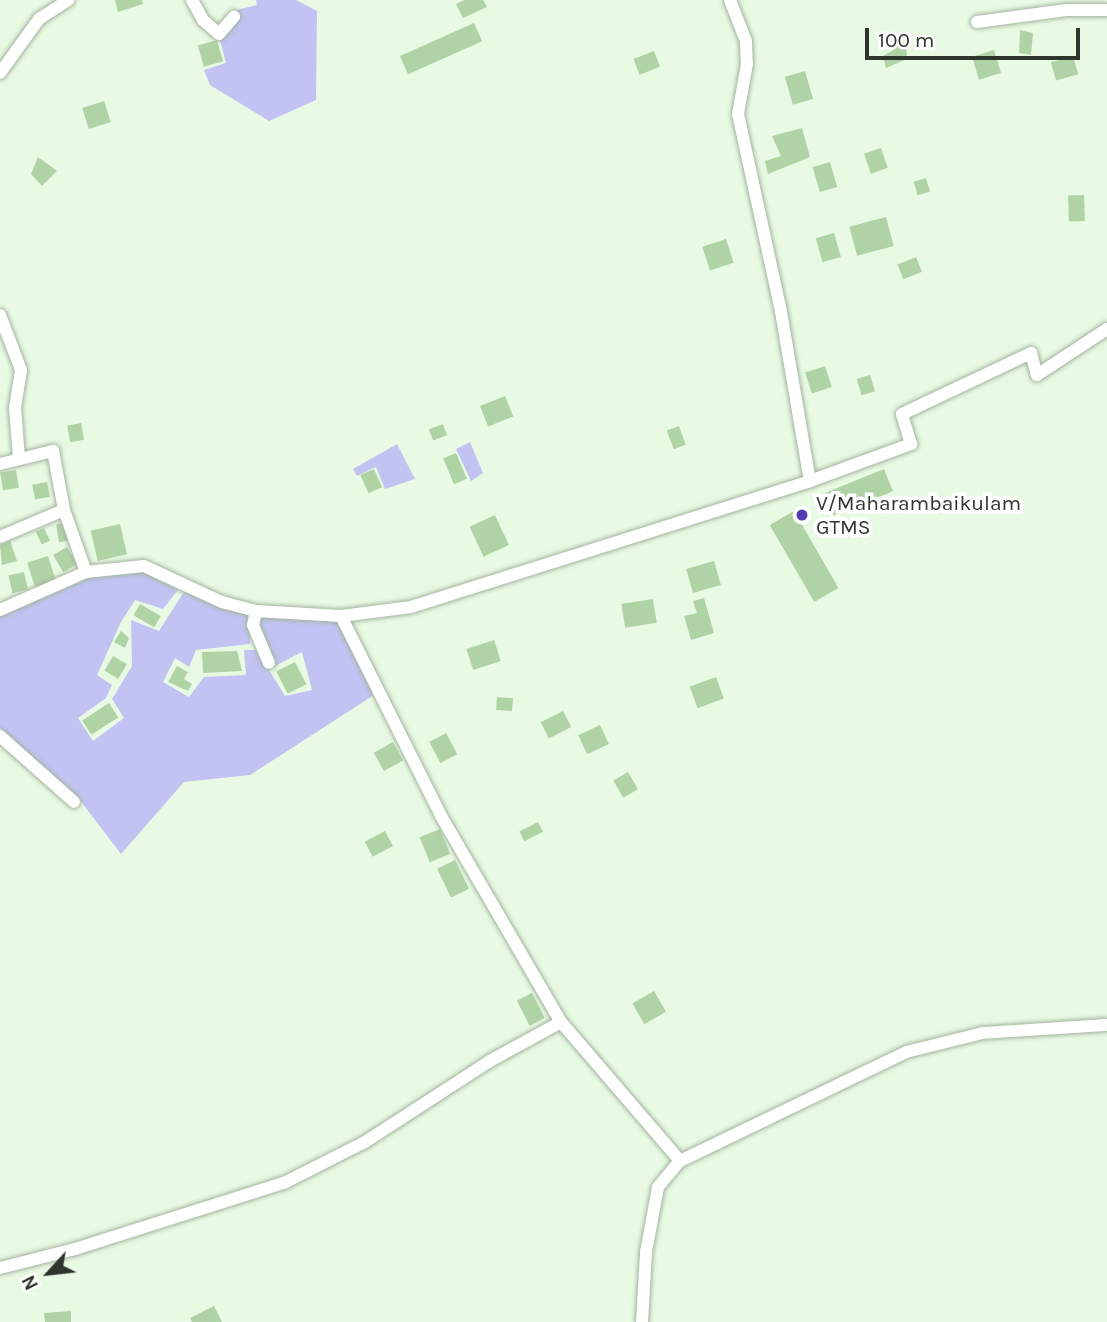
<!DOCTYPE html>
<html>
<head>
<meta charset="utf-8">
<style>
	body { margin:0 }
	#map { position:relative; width:1107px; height:1322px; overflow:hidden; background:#e8fae3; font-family:Karla,sans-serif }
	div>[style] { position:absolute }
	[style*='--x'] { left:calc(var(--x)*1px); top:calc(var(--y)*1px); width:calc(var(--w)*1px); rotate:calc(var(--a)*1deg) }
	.green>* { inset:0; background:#c2c3f3 }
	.building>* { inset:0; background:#b0d3a6; transform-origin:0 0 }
	.roads { filter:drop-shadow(0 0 2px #a3b49f) drop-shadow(0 0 2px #a3b49f) }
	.street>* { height:12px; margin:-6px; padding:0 6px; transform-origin:6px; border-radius:6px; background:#fff }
	.dots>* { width:19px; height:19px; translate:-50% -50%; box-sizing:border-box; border:4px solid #fff; border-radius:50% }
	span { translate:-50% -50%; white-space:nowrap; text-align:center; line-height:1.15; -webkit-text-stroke:7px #fff; paint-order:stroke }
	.poi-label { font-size:21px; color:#2e352c }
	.left { translate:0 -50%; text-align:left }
	.north { position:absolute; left:14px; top:1238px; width:70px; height:70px; -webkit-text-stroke:5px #fff; paint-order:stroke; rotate:243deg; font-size:19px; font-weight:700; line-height:28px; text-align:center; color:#2e352c }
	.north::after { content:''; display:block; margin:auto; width:24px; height:32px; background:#2e352c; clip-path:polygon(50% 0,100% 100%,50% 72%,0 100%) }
	.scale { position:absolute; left:865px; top:28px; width:215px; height:32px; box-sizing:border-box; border:4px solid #2e352c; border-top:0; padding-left:9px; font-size:21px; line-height:24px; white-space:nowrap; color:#2e352c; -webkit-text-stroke:5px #fff; paint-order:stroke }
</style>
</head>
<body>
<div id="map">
	<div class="green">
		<div style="clip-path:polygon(256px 0,296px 0,317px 11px,316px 100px,269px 121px,210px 85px,204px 70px,226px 63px,220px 40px,237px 10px,257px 5px)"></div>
		<div style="clip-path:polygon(470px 442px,483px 473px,471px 481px,456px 449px)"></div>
		<div style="clip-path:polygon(397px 444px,415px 479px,385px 489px,376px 467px,357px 476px,353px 469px)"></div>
		<div style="clip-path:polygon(141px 571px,178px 590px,163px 609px,135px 600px,121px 622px,97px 675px,112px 685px,106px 698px,78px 718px,93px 741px,124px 718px,112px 699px,132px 666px,131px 620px,159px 631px,184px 592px,251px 612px,250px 644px,196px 650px,189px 667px,175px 658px,163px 682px,189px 697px,204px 677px,246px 675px,244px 650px,257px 650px,285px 696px,312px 690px,302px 652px,275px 666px,261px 640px,260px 614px,336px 619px,374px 695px,250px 775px,184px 782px,121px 854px,79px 799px,0 728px,0 616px,87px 576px)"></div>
	</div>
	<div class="building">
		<div style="clip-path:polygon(115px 0,142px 0,143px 4px,118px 12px)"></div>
		<div style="clip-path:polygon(465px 0,483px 0,487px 7px,463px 18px,456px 4px)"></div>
		<div style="left:474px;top:23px;width:20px;height:81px;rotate:66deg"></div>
		<div style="clip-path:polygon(1020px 30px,1033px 33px,1031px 55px,1019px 53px)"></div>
		<div style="clip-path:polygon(896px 38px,906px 43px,907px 59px,886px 68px,883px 56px,895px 49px)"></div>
		<div style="left:217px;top:40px;width:22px;height:20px;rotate:74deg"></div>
		<div style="left:994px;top:50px;width:24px;height:23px;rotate:73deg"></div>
		<div style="left:654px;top:51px;width:17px;height:22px;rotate:69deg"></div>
		<div style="left:1073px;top:56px;width:19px;height:23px;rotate:74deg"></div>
		<div style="left:805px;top:71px;width:29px;height:21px;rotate:74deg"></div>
		<div style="left:104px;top:101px;width:22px;height:23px;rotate:72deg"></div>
		<div style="clip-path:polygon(802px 128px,810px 157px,768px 174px,765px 161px,781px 156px,772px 136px)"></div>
		<div style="left:881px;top:148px;width:21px;height:18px;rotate:71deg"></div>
		<div style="clip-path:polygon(38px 157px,57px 171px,42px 186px,31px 174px)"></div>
		<div style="left:830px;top:162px;width:26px;height:18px;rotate:74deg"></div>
		<div style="left:926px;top:178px;width:14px;height:13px;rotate:73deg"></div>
		<div style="left:1084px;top:195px;width:26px;height:16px;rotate:88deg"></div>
		<div style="left:886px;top:217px;width:30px;height:38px;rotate:75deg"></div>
		<div style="left:834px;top:233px;width:25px;height:19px;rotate:74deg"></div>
		<div style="left:726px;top:239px;width:25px;height:25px;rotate:72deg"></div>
		<div style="left:916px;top:257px;width:16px;height:20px;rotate:68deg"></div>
		<div style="left:825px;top:366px;width:22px;height:21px;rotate:72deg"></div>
		<div style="left:870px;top:375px;width:17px;height:14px;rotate:73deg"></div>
		<div style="left:505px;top:396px;width:22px;height:27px;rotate:68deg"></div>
		<div style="left:81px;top:423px;width:17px;height:14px;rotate:80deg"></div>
		<div style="left:443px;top:424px;width:12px;height:15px;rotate:70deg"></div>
		<div style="left:679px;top:426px;width:20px;height:13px;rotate:70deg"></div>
		<div style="left:456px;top:453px;width:28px;height:14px;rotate:67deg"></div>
		<div style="left:374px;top:469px;width:20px;height:15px;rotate:66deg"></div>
		<div style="left:884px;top:469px;width:24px;height:66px;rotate:68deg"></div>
		<div style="left:16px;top:470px;width:18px;height:16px;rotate:81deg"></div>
		<div style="left:47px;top:482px;width:15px;height:15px;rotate:79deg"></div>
		<div style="left:794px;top:511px;width:89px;height:28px;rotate:60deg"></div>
		<div style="left:495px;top:515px;width:33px;height:28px;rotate:65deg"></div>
		<div style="left:65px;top:523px;width:18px;height:9px;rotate:81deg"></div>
		<div style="left:120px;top:524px;width:31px;height:30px;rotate:77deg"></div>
		<div style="left:44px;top:528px;width:14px;height:9px;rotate:65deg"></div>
		<div style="clip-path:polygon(10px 541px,17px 561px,2px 565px,0 545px)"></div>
		<div style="left:67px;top:547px;width:20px;height:16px;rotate:60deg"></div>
		<div style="left:48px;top:556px;width:26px;height:22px;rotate:72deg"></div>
		<div style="left:714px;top:561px;width:25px;height:29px;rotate:74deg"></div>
		<div style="left:24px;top:572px;width:18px;height:16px;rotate:77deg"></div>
		<div style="clip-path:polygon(704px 598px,714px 633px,691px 640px,684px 616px,697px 613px,693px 601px)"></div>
		<div style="left:653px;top:599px;width:24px;height:32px;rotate:81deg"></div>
		<div style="left:140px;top:604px;width:24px;height:13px;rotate:30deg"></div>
		<div style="clip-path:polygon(121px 631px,129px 638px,125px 648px,114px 642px)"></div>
		<div style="left:494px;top:640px;width:22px;height:29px;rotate:72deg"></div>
		<div style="clip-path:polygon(237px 651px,242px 671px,203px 673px,202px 652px)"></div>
		<div style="left:113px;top:656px;width:16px;height:17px;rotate:30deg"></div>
		<div style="left:295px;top:662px;width:25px;height:21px;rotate:63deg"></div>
		<div style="clip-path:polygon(177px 666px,188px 672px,184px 679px,192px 684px,188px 691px,168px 682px)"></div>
		<div style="left:716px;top:677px;width:23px;height:28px;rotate:70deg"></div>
		<div style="left:497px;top:697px;width:16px;height:13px;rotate:4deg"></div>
		<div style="left:109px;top:703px;width:17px;height:32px;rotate:57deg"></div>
		<div style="left:563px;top:711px;width:18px;height:25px;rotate:63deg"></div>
		<div style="left:600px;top:725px;width:21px;height:24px;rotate:65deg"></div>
		<div style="left:446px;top:733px;width:24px;height:19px;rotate:62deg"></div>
		<div style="left:393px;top:742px;width:21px;height:22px;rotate:61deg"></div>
		<div style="left:628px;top:772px;width:20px;height:17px;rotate:60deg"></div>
		<div style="left:538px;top:822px;width:11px;height:21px;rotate:63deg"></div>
		<div style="left:440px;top:829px;width:27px;height:22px;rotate:68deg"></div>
		<div style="left:385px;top:831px;width:17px;height:23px;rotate:62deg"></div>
		<div style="left:455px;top:860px;width:32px;height:20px;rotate:64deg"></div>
		<div style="left:654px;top:991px;width:24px;height:25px;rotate:60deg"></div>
		<div style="left:532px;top:993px;width:28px;height:17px;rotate:63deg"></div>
		<div style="clip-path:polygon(214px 1306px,222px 1322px,192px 1322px,190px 1318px)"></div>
		<div style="clip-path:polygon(71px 1311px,71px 1322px,45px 1322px,44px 1313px)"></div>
	</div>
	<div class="roads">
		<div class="street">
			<div style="--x:192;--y:0;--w:23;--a:61"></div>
			<div style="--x:203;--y:20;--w:21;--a:41"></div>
			<div style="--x:219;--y:34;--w:23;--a:-49"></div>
			<div style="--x:730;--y:0;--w:44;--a:68.7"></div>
			<div style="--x:746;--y:41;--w:23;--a:88"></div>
			<div style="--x:747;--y:64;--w:51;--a:100.2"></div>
			<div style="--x:738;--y:114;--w:197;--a:77.7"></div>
			<div style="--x:780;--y:306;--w:178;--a:80.3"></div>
			<div style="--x:977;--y:22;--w:90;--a:-7.7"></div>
			<div style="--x:1066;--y:10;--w:41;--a:0"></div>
			<div style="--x:0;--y:73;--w:67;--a:-54.2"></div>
			<div style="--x:39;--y:19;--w:35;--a:-33"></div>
			<div style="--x:0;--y:315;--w:59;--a:69.1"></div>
			<div style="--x:21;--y:370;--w:38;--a:99"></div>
			<div style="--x:15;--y:408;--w:50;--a:85.4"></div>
			<div style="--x:0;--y:464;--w:55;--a:-13.8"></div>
			<div style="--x:53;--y:451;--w:60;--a:79.4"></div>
			<div style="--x:64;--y:510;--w:66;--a:70.5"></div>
			<div style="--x:0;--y:537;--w:69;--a:-22.9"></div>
			<div style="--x:0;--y:610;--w:94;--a:-23.8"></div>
			<div style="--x:86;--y:572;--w:58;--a:-5.9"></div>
			<div style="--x:144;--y:566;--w:86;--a:24.8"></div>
			<div style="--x:222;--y:602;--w:35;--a:15"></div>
			<div style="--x:256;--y:611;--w:85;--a:3.4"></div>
			<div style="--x:341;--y:616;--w:71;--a:-7.3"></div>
			<div style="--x:411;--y:607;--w:418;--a:-17.5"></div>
			<div style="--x:810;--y:481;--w:108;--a:-20.1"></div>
			<div style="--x:911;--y:444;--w:31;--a:-107"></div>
			<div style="--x:902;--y:414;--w:143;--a:-25.3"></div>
			<div style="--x:1031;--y:353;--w:23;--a:75"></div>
			<div style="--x:1037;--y:375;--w:84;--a:-33.3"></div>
			<div style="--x:256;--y:611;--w:14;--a:102"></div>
			<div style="--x:253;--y:625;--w:41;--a:67.2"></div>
			<div style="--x:341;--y:616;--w:224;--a:63.4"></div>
			<div style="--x:441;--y:816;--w:238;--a:59.8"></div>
			<div style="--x:561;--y:1022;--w:183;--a:49.4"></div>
			<div style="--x:680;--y:1161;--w:251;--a:-25.7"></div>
			<div style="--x:906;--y:1052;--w:79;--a:-13.9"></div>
			<div style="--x:983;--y:1033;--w:124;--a:-3.7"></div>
			<div style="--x:0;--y:736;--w:99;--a:41.7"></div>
			<div style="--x:0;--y:1268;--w:77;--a:-14.2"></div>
			<div style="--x:75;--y:1249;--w:221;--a:-17.6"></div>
			<div style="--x:286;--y:1182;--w:89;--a:-26.9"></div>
			<div style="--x:365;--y:1142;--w:147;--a:-33"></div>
			<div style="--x:488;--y:1062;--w:83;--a:-28.7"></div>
			<div style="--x:642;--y:1322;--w:70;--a:-86.7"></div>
			<div style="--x:646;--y:1252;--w:66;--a:-79.5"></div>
			<div style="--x:658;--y:1187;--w:34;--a:-50"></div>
		</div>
	</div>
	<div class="dots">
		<div style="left:802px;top:515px;background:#513cb4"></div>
	</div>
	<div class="poi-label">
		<span class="left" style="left:816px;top:515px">V/Maharambaikulam<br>GTMS</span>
	</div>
	<div class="north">N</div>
	<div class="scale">100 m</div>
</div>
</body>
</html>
